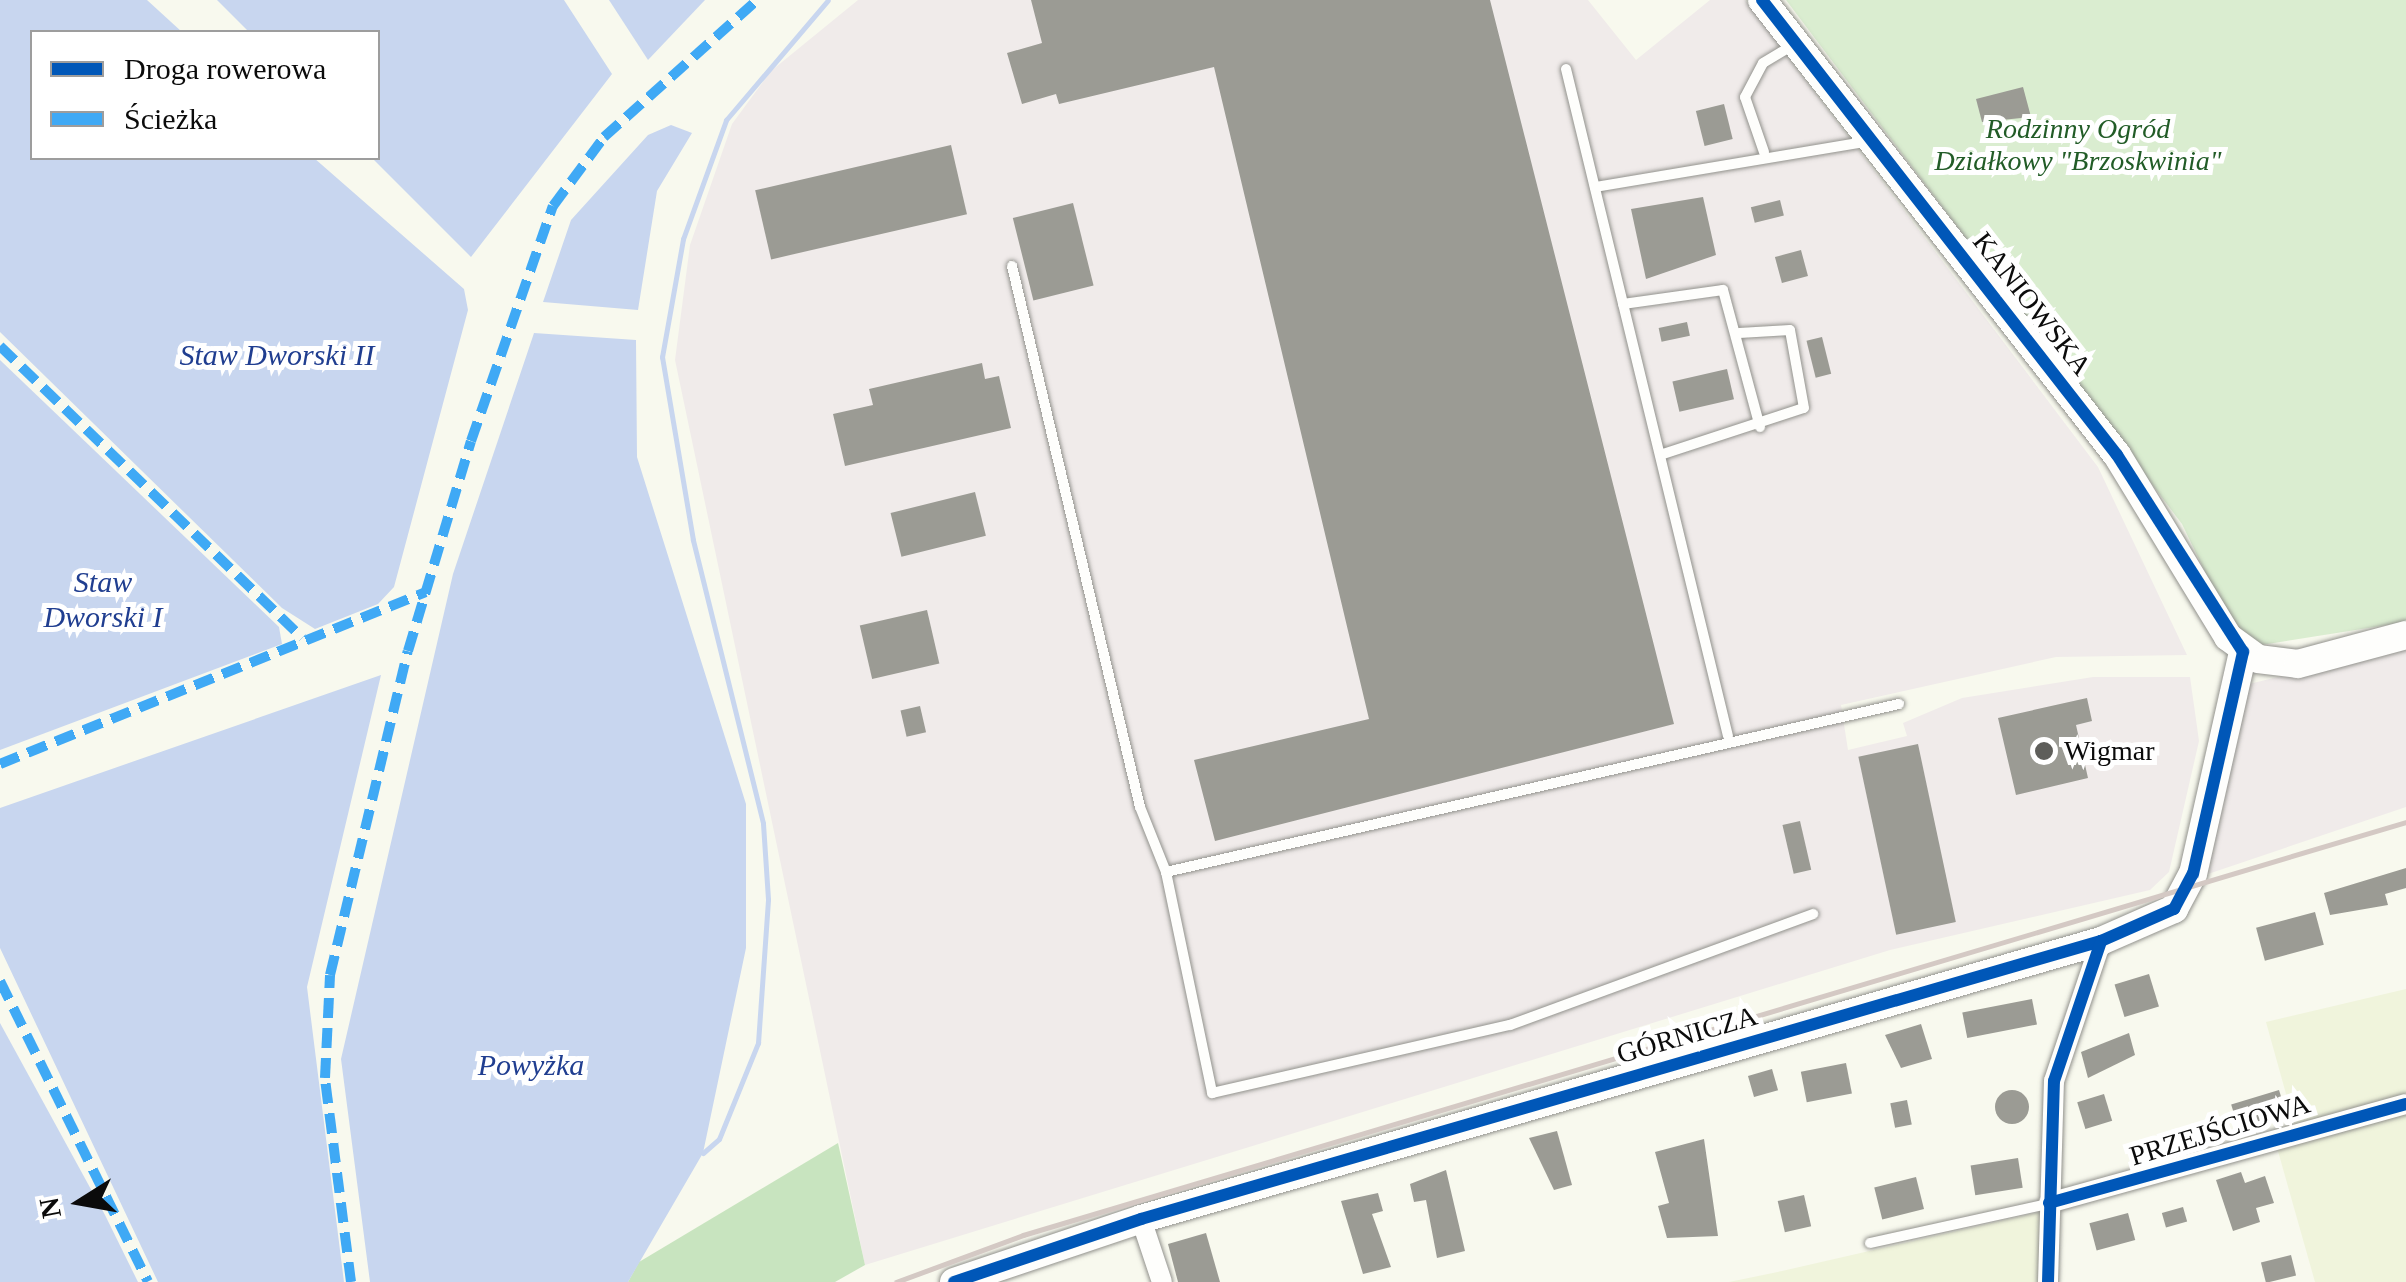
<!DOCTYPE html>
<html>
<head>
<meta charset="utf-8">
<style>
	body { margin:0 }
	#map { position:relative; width:2406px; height:1282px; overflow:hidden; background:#f8f9ee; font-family:Georgia,serif }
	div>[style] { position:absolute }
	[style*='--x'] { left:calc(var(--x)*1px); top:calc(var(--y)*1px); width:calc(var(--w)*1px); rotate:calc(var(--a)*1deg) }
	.industrial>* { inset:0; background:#f0ebea }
	.farmland>* { inset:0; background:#f0f4dc }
	.green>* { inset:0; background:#daedd0 }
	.forest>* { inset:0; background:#c8e4bf }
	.water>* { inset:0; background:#c8d6ef }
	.stream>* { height:5px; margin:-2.5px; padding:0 2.5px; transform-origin:2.5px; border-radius:2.5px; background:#c8d6ef }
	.building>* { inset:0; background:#9b9b94; transform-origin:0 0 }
	.round { border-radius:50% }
	.roads { filter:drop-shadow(0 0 2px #92928d) drop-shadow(0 0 2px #92928d) }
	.service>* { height:10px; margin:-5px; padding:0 5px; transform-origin:5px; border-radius:5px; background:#fefefc }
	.minor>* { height:20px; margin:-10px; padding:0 10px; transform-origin:10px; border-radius:10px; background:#fefefc }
	.tertiary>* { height:28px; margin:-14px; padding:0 14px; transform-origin:14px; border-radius:14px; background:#fefefc }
	.rail>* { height:5px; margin:-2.5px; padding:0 2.5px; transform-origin:2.5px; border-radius:2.5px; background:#d4c9c4 }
	.quiet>* { height:10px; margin-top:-5px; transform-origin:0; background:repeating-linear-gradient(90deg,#3fa9f5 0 20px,transparent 0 30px) }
	.cycleway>* { height:12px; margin:-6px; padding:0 6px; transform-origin:6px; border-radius:6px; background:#0057b8 }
	.dots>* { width:28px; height:28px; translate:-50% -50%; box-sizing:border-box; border:5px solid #fff; border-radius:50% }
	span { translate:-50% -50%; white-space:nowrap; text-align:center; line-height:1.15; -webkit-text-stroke:10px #fff; paint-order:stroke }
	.park-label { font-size:28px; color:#225c27; font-style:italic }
	.street-label { font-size:28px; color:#0b0b0b }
	.poi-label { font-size:28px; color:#0b0b0b }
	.left { translate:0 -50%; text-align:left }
	.water-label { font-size:30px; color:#203e90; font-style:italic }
	.legend { position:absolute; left:30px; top:30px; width:350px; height:130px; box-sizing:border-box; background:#fff; border:2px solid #9d9d9d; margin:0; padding:12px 18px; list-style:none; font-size:30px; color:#0b0b0b }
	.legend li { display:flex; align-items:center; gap:20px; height:50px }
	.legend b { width:50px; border:2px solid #9d9d9d }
	.north { position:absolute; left:30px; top:1152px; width:100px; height:100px; -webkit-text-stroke:8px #fff; paint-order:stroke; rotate:259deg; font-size:28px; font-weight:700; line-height:40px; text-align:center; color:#0b0b0b }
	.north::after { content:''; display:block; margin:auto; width:35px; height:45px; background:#0b0b0b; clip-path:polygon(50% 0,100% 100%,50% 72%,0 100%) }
</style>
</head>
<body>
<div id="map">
	<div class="industrial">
		<div style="clip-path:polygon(858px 0,1588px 0,1636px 60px,1710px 0,1745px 0,2098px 467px,2187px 655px,2056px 657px,1841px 705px,1848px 750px,1907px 736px,1903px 723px,1962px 698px,2093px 677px,2190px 677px,2199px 741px,2169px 872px,2150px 890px,1890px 950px,865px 1265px,675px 360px,690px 245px,732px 124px,771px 71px)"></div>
		<div style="clip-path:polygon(2406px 646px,2406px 807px,2208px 874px,2245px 685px)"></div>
	</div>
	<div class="farmland">
		<div style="clip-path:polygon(2406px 989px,2406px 1096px,2295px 1126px,2266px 1022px)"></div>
		<div style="clip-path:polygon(2406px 1111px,2406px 1282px,2315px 1282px,2276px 1144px)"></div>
		<div style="clip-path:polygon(2040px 1212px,2039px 1282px,1729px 1282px,1782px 1271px)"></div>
	</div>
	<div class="green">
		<div style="clip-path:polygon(1786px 0,2406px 0,2406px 622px,2242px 648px,2182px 524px)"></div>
	</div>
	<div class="forest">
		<div style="clip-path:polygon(838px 1143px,865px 1265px,835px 1282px,628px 1282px,639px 1262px)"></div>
	</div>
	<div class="water">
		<div style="clip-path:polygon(0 0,147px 0,182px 32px,32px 32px,32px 158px,314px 158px,464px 289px,468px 310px,394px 587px,378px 604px,315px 629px,282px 608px,0 332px)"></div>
		<div style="clip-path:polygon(217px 0,564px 0,612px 74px,471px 257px,372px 158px,378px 32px,249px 32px)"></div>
		<div style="clip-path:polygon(609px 0,705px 0,648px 60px)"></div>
		<div style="clip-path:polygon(671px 125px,692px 133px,657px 191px,638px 310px,543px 302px,571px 220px,648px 135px)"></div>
		<div style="clip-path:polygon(534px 333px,636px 340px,637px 457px,746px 804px,746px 948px,703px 1153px,628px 1282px,370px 1282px,341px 1059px,453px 574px)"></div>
		<div style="clip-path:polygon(0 360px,279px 627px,282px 644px,0 750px)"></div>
		<div style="clip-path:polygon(381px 675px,307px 987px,344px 1282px,158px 1282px,0 948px,0 808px)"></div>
		<div style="clip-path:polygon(0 1023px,105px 1215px,138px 1282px,0 1282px)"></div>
	</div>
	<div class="stream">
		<div style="--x:703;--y:1153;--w:21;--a:-41"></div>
		<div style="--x:719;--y:1139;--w:104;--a:-67.9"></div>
		<div style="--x:758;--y:1043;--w:144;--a:-86"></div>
		<div style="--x:768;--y:899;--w:76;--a:-93.8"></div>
		<div style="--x:763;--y:823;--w:292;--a:-103.9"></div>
		<div style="--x:693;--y:540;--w:186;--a:-99.6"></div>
		<div style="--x:662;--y:357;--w:120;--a:-79.9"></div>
		<div style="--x:683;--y:239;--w:127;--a:-70.1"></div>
		<div style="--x:726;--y:120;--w:157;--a:-49.6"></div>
	</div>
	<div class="building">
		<div style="clip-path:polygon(1031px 0,1490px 0,1674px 724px,1215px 841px,1194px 760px,1369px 719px,1214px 67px,1059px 104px,1056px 94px,1022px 104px,1007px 53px,1042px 43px)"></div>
		<div style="clip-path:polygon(2023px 87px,2031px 117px,1982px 122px,1976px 99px)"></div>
		<div style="left:1724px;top:104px;width:36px;height:29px;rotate:76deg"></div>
		<div style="left:951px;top:145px;width:71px;height:201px;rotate:77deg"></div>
		<div style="clip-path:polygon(1703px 197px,1716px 255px,1646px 279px,1631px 209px)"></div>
		<div style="left:1780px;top:200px;width:16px;height:30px;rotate:76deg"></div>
		<div style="left:1073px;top:203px;width:85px;height:62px;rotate:76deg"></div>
		<div style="left:1801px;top:250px;width:27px;height:27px;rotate:75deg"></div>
		<div style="left:1687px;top:322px;width:14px;height:29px;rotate:78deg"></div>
		<div style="left:1822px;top:337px;width:38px;height:16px;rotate:76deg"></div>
		<div style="clip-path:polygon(982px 363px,985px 379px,999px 376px,1011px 428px,845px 466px,833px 414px,873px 405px,869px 389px)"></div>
		<div style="left:1727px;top:369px;width:31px;height:56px;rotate:77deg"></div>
		<div style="left:975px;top:492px;width:45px;height:87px;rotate:76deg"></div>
		<div style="left:927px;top:610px;width:55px;height:69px;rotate:77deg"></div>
		<div style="clip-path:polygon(2087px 698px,2092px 721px,2076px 725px,2088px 778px,2016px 795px,1998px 718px)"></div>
		<div style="left:920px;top:706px;width:27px;height:20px;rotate:77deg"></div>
		<div style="left:1918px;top:744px;width:182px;height:61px;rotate:78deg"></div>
		<div style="left:1800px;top:821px;width:50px;height:18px;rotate:77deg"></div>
		<div style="clip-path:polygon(2406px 868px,2406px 888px,2385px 894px,2388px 905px,2330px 915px,2324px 893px)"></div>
		<div style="left:2315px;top:912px;width:34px;height:61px;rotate:75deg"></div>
		<div style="left:2149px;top:974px;width:34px;height:36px;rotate:73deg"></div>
		<div style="left:2032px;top:999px;width:26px;height:71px;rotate:79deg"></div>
		<div style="clip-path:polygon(1921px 1024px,1932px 1059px,1901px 1068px,1885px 1035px)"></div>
		<div style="clip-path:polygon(2129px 1033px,2135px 1055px,2088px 1078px,2081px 1052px)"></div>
		<div style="left:1846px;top:1063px;width:31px;height:46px;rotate:79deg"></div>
		<div style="left:1772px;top:1069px;width:22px;height:25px;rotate:74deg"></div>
		<div class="round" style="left:1995px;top:1090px;width:34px;height:34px"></div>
		<div style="left:2279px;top:1090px;width:24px;height:50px;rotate:73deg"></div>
		<div style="left:2104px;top:1094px;width:28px;height:28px;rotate:73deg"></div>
		<div style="left:1907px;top:1100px;width:25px;height:17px;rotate:79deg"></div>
		<div style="clip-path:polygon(1557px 1131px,1572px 1185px,1554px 1190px,1529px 1138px)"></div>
		<div style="clip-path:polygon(1704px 1139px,1718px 1236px,1667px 1238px,1658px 1206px,1669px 1203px,1655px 1152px)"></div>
		<div style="left:2018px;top:1158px;width:30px;height:48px;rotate:81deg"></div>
		<div style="clip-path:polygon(1446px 1170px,1465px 1251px,1437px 1258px,1426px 1200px,1414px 1202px,1410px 1184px)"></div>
		<div style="clip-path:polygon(2241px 1172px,2245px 1183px,2265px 1176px,2274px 1203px,2256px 1208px,2260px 1222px,2233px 1231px,2216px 1180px)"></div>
		<div style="left:1916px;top:1177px;width:33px;height:43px;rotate:76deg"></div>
		<div style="clip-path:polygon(1378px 1193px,1383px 1211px,1372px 1214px,1391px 1267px,1363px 1274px,1341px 1201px)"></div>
		<div style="left:1804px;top:1195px;width:32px;height:27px;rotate:77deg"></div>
		<div style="left:2183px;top:1207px;width:15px;height:22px;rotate:74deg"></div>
		<div style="left:2128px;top:1213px;width:28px;height:40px;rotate:75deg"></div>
		<div style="clip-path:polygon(1206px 1233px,1220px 1282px,1178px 1282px,1168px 1244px)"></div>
		<div style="left:2291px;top:1255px;width:21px;height:31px;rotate:76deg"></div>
	</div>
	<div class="roads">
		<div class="service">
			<div style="--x:1566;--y:69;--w:686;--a:76.35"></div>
			<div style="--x:1764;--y:152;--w:58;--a:-109.1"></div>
			<div style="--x:1745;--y:97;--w:38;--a:-62"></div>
			<div style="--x:1763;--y:63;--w:37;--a:-31"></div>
			<div style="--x:1595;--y:187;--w:274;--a:-9.5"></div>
			<div style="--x:1012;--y:266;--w:556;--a:76.69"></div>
			<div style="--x:1140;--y:807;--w:70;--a:68.2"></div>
			<div style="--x:1166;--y:872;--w:226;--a:78.2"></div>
			<div style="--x:1212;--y:1093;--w:306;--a:-12.9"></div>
			<div style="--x:1510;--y:1025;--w:323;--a:-20.1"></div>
			<div style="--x:1623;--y:304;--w:101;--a:-8"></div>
			<div style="--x:1723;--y:290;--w:142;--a:74.9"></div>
			<div style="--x:1660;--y:455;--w:151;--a:-18.1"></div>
			<div style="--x:1804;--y:408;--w:79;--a:-100.2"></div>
			<div style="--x:1790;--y:330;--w:51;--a:176.6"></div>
			<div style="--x:1166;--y:872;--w:752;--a:-12.91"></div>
			<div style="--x:1870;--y:1243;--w:182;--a:-12.4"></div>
		</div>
		<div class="minor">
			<div style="--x:2049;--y:1203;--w:370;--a:-15.5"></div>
			<div style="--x:1141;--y:1219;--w:66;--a:71.6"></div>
			<div style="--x:2048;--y:1282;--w:201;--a:-88.3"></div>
			<div style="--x:2054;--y:1081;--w:148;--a:-71.4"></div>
		</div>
		<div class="tertiary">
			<div style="--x:1762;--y:0;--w:577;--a:52.04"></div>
			<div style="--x:2117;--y:455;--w:213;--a:58.6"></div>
			<div style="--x:2228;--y:637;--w:37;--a:36"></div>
			<div style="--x:2258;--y:659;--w:40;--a:7.1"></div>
			<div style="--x:2298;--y:664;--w:112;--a:-15"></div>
			<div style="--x:954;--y:1282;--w:197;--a:-18.6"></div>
			<div style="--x:1141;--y:1219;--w:999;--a:-16.15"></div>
			<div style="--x:2101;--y:941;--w:80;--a:-23.7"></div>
			<div style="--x:2174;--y:909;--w:40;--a:-62"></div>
			<div style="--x:2193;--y:874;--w:228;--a:-77.3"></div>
		</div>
	</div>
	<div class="rail">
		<div style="--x:896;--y:1282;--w:135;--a:-20.3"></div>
		<div style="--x:1023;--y:1235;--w:1443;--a:-16.63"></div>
	</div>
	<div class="quiet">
		<div style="--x:0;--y:346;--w:420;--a:44"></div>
		<div style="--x:0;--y:764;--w:459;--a:-22"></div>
		<div style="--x:0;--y:981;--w:335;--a:63.8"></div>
		<div style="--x:351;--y:1282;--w:206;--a:-97.3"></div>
		<div style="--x:325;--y:1078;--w:103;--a:-87.2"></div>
		<div style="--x:330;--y:975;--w:333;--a:-76.5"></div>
		<div style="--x:408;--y:651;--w:219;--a:-73.3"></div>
		<div style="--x:471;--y:441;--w:249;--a:-70.8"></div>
		<div style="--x:553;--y:206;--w:86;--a:-53.5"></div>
		<div style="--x:604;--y:137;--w:205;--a:-41.8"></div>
	</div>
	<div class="cycleway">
		<div style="--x:2049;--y:1203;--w:370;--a:-15.5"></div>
		<div style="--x:954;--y:1282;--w:197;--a:-18.6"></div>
		<div style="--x:1141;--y:1219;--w:999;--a:-16.15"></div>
		<div style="--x:2101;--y:941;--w:80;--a:-23.7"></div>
		<div style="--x:2174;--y:909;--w:40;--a:-62"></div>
		<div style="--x:2193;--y:874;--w:228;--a:-77.3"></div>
		<div style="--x:2243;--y:652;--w:234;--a:-122.6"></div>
		<div style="--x:2117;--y:455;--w:577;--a:-127.96"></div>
		<div style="--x:2048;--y:1282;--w:201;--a:-88.3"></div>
		<div style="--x:2054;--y:1081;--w:148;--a:-71.4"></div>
	</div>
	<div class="dots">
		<div style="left:2044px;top:751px;background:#5e5e5a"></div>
	</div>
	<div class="park-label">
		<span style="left:2078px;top:145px">Rodzinny Ogród<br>Działkowy "Brzoskwinia"</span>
	</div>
	<div class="street-label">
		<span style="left:2032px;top:304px;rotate:52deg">KANIOWSKA</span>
		<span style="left:1687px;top:1035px;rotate:-16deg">GÓRNICZA</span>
		<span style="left:2220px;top:1130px;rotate:-17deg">PRZEJŚCIOWA</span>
	</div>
	<div class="poi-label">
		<span class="left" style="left:2064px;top:751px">Wigmar</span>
	</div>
	<div class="water-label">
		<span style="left:277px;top:355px">Staw Dworski II</span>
		<span style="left:103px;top:599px">Staw<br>Dworski I</span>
		<span style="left:531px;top:1065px">Powyżka</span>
	</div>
	<ul class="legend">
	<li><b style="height:12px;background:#0057b8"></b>Droga rowerowa</li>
	<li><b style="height:12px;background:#3fa9f5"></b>Ścieżka</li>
	</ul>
	<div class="north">N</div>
</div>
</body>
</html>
